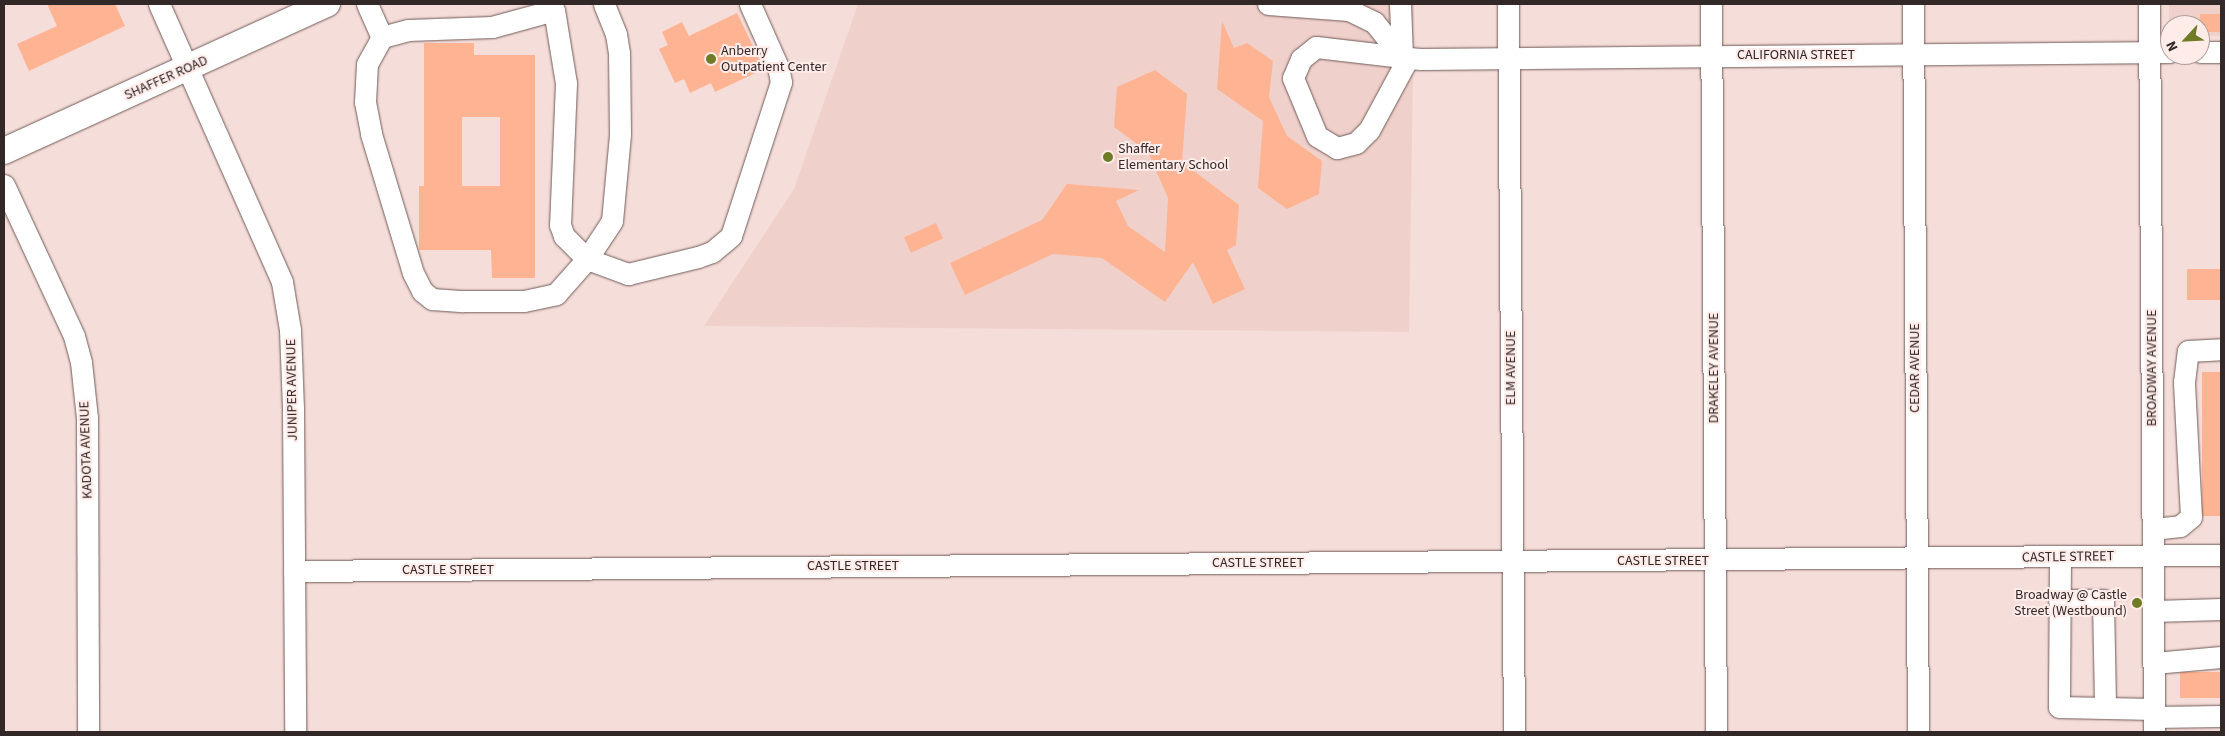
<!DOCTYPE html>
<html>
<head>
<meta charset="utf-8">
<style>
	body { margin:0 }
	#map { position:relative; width:2225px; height:736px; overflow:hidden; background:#f5ddd9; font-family:"Source Sans 3",sans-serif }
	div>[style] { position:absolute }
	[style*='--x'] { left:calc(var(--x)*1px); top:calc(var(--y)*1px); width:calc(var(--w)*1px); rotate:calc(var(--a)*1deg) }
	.built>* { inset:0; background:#f0d0cb }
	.building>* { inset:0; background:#feb392; transform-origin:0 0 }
	.roads { filter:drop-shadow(0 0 1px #705b58) drop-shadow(0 0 1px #705b58) }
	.minor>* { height:21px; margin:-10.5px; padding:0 10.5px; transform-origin:10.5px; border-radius:10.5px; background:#fff }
	.major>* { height:26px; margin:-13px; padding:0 13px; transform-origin:13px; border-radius:13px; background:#fff }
	.dots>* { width:14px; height:14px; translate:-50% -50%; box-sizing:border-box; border:2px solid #ffebe8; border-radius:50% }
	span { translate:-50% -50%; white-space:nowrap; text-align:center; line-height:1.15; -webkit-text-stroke:4px #ffebe8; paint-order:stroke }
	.poi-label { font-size:14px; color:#312827 }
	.left { translate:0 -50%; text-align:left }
	.right { translate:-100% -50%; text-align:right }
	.street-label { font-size:14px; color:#312827 }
	.frame { position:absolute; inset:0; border:5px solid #312827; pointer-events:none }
	.north { position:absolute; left:2160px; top:15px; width:50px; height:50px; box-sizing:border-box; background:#ffebe8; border:1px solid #ad9d9b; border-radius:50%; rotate:245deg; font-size:14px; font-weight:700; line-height:20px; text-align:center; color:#312827 }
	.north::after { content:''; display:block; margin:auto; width:18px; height:22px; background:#6f7b27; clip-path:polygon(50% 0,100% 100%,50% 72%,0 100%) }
</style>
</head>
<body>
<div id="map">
	<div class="built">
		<div style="clip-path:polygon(858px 4px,1414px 4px,1409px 332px,704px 326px,794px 189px)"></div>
		<div style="clip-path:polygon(2169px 4px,2221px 4px,2221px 36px,2200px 36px,2200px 25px,2170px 25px,2169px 35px)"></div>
	</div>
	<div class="building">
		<div style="clip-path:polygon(47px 4px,115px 4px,125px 26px,29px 71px,17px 44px,57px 26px)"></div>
		<div style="clip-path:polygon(737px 13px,764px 69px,715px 92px,711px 83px,690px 93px,684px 79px,675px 83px,659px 49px,668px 45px,662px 32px,682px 22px,689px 36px)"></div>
		<div style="left:2200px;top:14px;width:21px;height:18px"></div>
		<div style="clip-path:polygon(1222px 21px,1234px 48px,1247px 43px,1273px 61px,1269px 97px,1287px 136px,1322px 161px,1319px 194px,1287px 209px,1258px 188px,1263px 121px,1217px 89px)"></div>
		<div style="clip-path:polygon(evenodd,424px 43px,474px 43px,474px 55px,535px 55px,535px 278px,492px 278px,491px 250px,419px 250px,419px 186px,424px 186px,424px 43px,462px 117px,500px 117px,500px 186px,462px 186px,462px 117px)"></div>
		<div style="clip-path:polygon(1155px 70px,1187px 94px,1182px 162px,1239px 205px,1236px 245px,1227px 250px,1245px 289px,1213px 304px,1193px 262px,1165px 302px,1102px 258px,1053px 254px,965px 295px,950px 263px,1042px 220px,1067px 184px,1139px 190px,1116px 201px,1128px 226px,1165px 252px,1168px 198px,1148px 152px,1114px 127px,1117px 87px)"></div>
		<div style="left:936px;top:223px;width:17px;height:35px;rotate:66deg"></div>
		<div style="left:2221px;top:269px;width:31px;height:34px;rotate:90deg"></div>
		<div style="left:2202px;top:372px;width:19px;height:144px"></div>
		<div style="left:2221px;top:672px;width:26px;height:41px;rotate:90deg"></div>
	</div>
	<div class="roads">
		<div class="minor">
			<div style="--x:159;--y:4;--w:304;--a:66.1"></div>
			<div style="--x:282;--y:282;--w:49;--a:80.5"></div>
			<div style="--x:290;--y:330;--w:79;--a:87.8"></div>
			<div style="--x:293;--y:409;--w:323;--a:89.6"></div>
			<div style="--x:367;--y:4;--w:36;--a:66"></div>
			<div style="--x:382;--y:37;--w:31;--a:119"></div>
			<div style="--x:367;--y:64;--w:38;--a:93"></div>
			<div style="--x:365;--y:102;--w:33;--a:79"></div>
			<div style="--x:371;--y:134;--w:145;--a:73.2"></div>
			<div style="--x:413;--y:273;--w:20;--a:63"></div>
			<div style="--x:422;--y:291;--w:13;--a:39"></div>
			<div style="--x:432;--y:299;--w:31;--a:4"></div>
			<div style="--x:463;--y:301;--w:61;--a:0"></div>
			<div style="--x:524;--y:301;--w:33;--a:-12"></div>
			<div style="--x:556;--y:294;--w:47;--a:-48.5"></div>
			<div style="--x:587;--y:259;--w:44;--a:20.1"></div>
			<div style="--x:628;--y:274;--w:72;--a:-13.7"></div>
			<div style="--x:698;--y:257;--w:15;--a:-20"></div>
			<div style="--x:712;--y:252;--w:25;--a:-40"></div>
			<div style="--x:731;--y:236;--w:162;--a:-72"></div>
			<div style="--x:781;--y:82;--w:15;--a:-101"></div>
			<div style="--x:778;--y:67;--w:69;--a:-114"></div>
			<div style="--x:1268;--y:4;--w:81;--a:4.2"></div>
			<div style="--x:1349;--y:10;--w:28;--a:26"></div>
			<div style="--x:1374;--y:22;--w:45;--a:51.3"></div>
			<div style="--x:1400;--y:4;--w:53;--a:87.8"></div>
			<div style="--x:1508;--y:4;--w:728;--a:89.53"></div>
			<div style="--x:1711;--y:4;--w:728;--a:89.61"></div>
			<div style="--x:1913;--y:4;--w:728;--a:89.61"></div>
			<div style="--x:2149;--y:4;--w:728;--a:89.61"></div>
			<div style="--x:382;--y:37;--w:27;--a:-15"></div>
			<div style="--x:408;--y:30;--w:84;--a:-2"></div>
			<div style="--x:492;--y:27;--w:64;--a:-15.3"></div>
			<div style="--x:554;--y:10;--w:74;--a:80.7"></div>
			<div style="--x:566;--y:83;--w:142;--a:92.4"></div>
			<div style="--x:560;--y:225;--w:12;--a:70"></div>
			<div style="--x:564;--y:236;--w:33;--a:45"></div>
			<div style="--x:587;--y:259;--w:45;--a:-56.7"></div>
			<div style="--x:612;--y:221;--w:87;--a:-84.7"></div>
			<div style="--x:620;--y:134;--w:81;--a:-90.7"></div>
			<div style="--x:619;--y:53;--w:19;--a:-99"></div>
			<div style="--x:616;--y:34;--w:32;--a:-112"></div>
			<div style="--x:2200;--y:52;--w:21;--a:0"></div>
			<div style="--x:1408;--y:58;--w:82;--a:118.4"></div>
			<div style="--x:1369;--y:130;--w:18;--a:135"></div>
			<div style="--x:1356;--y:143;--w:20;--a:165"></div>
			<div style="--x:1337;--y:148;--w:23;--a:-149"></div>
			<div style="--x:1317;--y:136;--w:63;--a:-112.5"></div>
			<div style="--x:1293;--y:78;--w:21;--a:-67"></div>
			<div style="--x:1301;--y:59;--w:19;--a:-39"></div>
			<div style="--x:1316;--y:47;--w:87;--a:6.6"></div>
			<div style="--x:1402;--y:57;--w:6;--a:9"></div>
			<div style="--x:1408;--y:58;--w:13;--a:4"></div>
			<div style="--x:1421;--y:59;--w:749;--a:-0.54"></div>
			<div style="--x:4;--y:185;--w:166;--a:65.1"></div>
			<div style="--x:74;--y:336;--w:27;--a:75"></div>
			<div style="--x:81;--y:362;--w:56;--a:83.9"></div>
			<div style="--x:87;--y:418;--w:314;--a:89.8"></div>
			<div style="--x:2153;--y:529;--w:27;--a:-6"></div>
			<div style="--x:2180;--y:526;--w:14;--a:-39"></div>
			<div style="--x:2191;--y:517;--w:135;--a:-93"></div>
			<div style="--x:2184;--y:382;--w:31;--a:-83"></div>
			<div style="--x:2188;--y:351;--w:33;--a:-3"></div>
			<div style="--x:2060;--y:557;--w:150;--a:90.4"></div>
			<div style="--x:2059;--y:707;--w:95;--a:1.2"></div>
			<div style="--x:294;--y:571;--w:1927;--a:-0.48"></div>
			<div style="--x:2059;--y:600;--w:44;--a:0"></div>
			<div style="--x:2103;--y:600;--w:107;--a:88.9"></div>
			<div style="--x:2154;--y:611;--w:67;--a:-1.7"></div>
			<div style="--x:2154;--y:663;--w:67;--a:-5.1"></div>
			<div style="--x:2154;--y:717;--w:67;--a:-0.9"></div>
		</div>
		<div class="major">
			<div style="--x:4;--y:151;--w:355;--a:-24.5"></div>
		</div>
	</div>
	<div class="dots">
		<div style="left:711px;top:59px;background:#6f7b27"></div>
		<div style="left:1108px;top:157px;background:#6f7b27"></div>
		<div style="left:2137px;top:603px;background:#6f7b27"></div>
	</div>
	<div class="poi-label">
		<span class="left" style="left:721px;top:59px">Anberry<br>Outpatient Center</span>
		<span class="left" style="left:1118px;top:157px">Shaffer<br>Elementary School</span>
		<span class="right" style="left:2127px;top:603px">Broadway @ Castle<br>Street (Westbound)</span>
	</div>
	<div class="street-label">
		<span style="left:1796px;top:55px">CALIFORNIA STREET</span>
		<span style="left:166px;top:78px;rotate:-24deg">SHAFFER ROAD</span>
		<span style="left:1511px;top:368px;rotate:-90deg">ELM AVENUE</span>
		<span style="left:1714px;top:368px;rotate:-90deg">DRAKELEY AVENUE</span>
		<span style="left:1915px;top:368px;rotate:-90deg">CEDAR AVENUE</span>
		<span style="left:2152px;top:368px;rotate:-90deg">BROADWAY AVENUE</span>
		<span style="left:292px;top:390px;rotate:-91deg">JUNIPER AVENUE</span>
		<span style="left:86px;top:450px;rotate:-92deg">KADOTA AVENUE</span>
		<span style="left:2068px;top:557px;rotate:-1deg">CASTLE STREET</span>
		<span style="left:1663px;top:561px">CASTLE STREET</span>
		<span style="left:1258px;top:563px">CASTLE STREET</span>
		<span style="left:853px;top:566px">CASTLE STREET</span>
		<span style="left:448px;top:570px">CASTLE STREET</span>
	</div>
	<div class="frame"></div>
	<div class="north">N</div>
</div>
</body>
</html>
